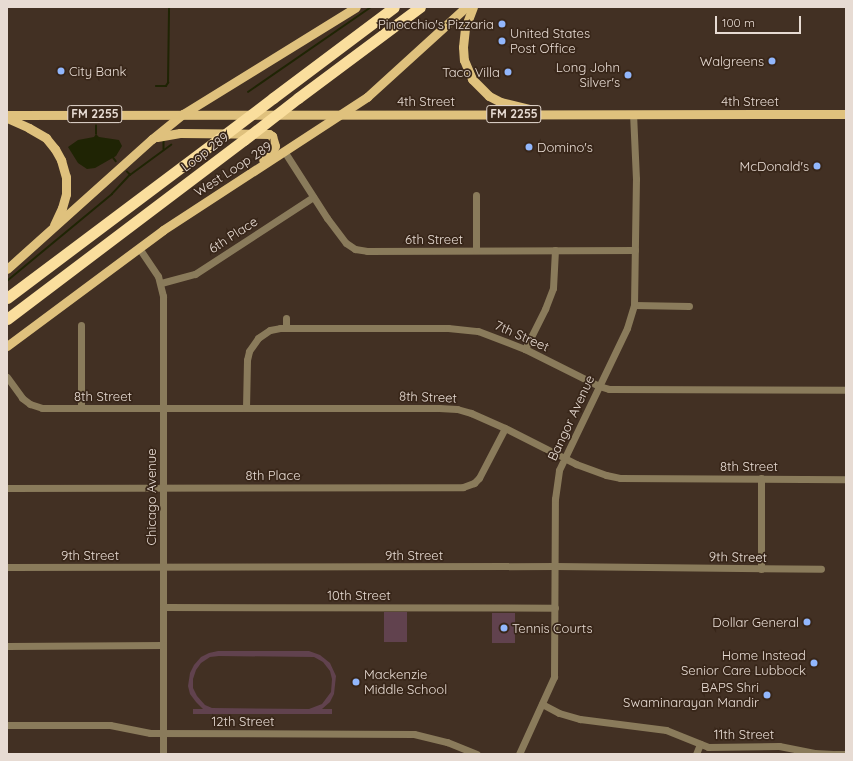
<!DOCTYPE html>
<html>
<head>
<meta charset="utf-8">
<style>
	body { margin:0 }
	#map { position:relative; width:853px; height:761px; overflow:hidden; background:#423023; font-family:Quicksand,sans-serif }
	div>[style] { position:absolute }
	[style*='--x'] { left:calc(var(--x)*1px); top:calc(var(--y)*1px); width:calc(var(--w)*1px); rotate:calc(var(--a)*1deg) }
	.green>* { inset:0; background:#61424e; transform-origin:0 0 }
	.water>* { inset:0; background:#1f2404 }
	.stream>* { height:1.5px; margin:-0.75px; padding:0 0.75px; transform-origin:0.75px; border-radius:0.75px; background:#1f2404 }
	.minor>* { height:7px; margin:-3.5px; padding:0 3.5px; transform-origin:3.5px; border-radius:3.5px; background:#8a7b5b }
	.major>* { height:9px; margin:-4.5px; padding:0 4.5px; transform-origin:4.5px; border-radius:4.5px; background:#dfc17d }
	.highway>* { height:11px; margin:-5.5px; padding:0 5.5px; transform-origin:5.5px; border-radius:5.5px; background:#fade9d }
	.highway-bridge>* { height:11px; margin:-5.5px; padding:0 5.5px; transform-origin:5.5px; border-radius:5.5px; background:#fade9d }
	.dots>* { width:11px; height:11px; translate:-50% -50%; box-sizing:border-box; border:2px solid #382619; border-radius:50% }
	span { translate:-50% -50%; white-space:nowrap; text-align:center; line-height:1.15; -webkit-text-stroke:3.5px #382619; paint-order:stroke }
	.shield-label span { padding:1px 3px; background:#382619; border:1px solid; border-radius:3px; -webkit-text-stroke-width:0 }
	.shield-label { font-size:12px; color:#e7dbd3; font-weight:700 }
	.poi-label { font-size:13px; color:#e7dbd3 }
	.right { translate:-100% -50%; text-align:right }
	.left { translate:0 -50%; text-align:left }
	.street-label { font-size:13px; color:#e7dbd3 }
	.frame { position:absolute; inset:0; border:8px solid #e7dbd3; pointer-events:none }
	.scale { position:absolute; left:715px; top:16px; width:86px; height:18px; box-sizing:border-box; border:2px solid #e7dbd3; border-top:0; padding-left:5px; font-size:12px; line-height:14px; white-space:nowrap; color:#e7dbd3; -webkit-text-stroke:3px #382619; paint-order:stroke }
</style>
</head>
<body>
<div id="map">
	<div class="green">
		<div style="left:384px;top:612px;width:23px;height:30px"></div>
		<div style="left:492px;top:613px;width:23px;height:30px"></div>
		<div style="clip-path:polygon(evenodd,218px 651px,309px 651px,320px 655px,330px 663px,336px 676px,334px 694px,330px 702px,322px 709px,332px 709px,332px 714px,193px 714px,193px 709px,203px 709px,196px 702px,190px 694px,188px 686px,190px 673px,194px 665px,201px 657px,209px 653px,218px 651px,219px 656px,314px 657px,323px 662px,330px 671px,332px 679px,331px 692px,322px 704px,309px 709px,212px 708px,205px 705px,197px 696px,193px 688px,193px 679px,196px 670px,201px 663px,210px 657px,219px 656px)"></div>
	</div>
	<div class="water">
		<div style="clip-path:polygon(96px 134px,99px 137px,119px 140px,122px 146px,116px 156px,95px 168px,87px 169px,78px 163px,68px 147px,78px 140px,94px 137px)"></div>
	</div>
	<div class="stream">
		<div style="--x:156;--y:86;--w:10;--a:0"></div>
		<div style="--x:166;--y:86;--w:4;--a:-56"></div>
		<div style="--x:168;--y:83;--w:76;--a:-89.2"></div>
		<div style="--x:248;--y:92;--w:150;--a:-34.6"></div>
		<div style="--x:96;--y:134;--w:8;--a:-90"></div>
		<div style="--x:164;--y:139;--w:10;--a:90"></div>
		<div style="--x:113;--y:157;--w:5;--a:53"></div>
		<div style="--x:130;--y:175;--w:51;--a:-36.2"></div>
		<div style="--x:7;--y:281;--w:136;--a:-39.6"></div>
		<div style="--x:112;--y:194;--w:26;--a:-47"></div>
		<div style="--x:130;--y:175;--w:4;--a:-135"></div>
	</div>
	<div class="minor">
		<div style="--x:284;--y:151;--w:80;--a:57.3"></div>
		<div style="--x:327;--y:218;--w:31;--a:53"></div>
		<div style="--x:346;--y:243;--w:11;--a:34"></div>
		<div style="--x:355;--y:249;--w:12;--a:9"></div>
		<div style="--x:367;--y:251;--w:268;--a:-0.2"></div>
		<div style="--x:476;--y:195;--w:55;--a:90"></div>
		<div style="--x:139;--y:248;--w:34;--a:56"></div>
		<div style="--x:158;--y:276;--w:21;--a:76"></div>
		<div style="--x:163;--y:296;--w:458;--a:90"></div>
		<div style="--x:161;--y:283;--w:35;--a:-15"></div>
		<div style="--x:195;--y:274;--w:141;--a:-33.1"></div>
		<div style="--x:634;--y:305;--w:55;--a:1"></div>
		<div style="--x:286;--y:318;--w:10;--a:90"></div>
		<div style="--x:81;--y:325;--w:82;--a:90"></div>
		<div style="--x:525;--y:349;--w:45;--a:-63.4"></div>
		<div style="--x:545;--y:309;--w:22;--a:-69"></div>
		<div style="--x:553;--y:288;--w:38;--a:-87"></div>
		<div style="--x:7;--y:377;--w:26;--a:54"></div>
		<div style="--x:22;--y:398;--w:10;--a:37"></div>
		<div style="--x:30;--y:404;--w:13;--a:18"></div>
		<div style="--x:42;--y:408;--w:397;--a:0"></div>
		<div style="--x:439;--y:408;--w:18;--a:3"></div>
		<div style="--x:457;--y:409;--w:15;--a:16"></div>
		<div style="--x:471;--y:413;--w:37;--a:24"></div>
		<div style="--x:505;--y:428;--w:80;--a:26.9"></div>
		<div style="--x:576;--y:464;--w:32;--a:20"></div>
		<div style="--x:606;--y:475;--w:14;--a:12"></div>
		<div style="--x:620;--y:478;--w:226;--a:0.3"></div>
		<div style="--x:246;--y:408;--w:48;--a:-88.8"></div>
		<div style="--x:247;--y:360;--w:9;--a:-77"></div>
		<div style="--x:249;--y:351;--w:16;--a:-55"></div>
		<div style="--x:258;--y:338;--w:14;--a:-34"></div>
		<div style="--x:270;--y:330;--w:10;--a:-11"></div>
		<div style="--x:280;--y:328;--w:168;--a:0"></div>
		<div style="--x:448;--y:328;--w:30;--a:6"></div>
		<div style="--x:478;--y:331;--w:50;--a:21"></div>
		<div style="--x:525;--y:349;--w:83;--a:26.6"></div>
		<div style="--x:599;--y:386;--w:10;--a:17"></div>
		<div style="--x:609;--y:389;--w:237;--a:0.2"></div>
		<div style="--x:7;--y:488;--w:456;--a:-0.1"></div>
		<div style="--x:463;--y:487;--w:12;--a:-20"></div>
		<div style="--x:474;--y:483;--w:7;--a:-45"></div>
		<div style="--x:479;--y:478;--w:56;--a:-62.5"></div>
		<div style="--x:7;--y:567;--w:548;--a:-0.1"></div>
		<div style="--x:555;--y:566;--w:266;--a:0.6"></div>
		<div style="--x:761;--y:569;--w:91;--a:-90"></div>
		<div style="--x:163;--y:607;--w:392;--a:0.1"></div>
		<div style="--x:7;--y:646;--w:156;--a:-0.4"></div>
		<div style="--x:542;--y:704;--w:19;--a:28"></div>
		<div style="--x:559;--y:713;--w:22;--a:16"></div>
		<div style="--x:580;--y:719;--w:87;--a:7.3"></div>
		<div style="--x:666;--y:730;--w:45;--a:22"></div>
		<div style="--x:708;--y:747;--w:71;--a:-0.8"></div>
		<div style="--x:779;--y:746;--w:36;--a:11"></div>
		<div style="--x:814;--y:753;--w:19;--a:3"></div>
		<div style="--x:7;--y:725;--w:103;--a:0"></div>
		<div style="--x:110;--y:725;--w:41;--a:11.3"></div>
		<div style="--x:150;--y:733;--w:264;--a:0.2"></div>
		<div style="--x:414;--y:734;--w:34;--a:14"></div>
		<div style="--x:447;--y:742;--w:32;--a:22"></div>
		<div style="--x:519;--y:754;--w:85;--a:-65.6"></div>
		<div style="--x:554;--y:677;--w:178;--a:-89.7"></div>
		<div style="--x:555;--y:499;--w:29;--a:-82"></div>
		<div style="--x:559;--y:470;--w:157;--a:-64.4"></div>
		<div style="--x:627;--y:328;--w:24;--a:-73"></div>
		<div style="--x:634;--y:305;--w:126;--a:-89.1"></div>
		<div style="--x:636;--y:179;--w:65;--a:-92.6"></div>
		<div style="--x:696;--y:754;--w:11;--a:-68"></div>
		<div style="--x:835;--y:754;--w:11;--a:0"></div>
	</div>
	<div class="major">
		<div style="--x:473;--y:7;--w:22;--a:111"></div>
		<div style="--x:465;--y:28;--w:19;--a:96"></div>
		<div style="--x:463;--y:47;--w:13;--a:86"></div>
		<div style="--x:464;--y:60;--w:21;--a:67"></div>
		<div style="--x:472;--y:79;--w:24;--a:45"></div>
		<div style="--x:489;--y:96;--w:13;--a:27"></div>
		<div style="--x:501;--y:102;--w:34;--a:14"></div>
		<div style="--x:7;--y:115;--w:839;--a:-0.07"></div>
		<div style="--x:7;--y:118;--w:24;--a:24"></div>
		<div style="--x:29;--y:128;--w:20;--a:30"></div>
		<div style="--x:46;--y:138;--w:14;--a:51"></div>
		<div style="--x:55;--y:149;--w:13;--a:61"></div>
		<div style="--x:61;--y:160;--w:18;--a:74"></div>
		<div style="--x:66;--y:177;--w:17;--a:90"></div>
		<div style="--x:66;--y:194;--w:15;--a:106"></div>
		<div style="--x:62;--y:208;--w:19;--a:115"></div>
		<div style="--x:157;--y:137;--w:23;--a:-10"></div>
		<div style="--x:180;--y:133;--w:89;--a:0.6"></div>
		<div style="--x:269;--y:134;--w:4;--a:34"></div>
		<div style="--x:272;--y:136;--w:10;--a:73"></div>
		<div style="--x:275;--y:146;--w:9;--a:122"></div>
		<div style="--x:270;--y:154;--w:9;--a:139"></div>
		<div style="--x:7;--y:269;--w:195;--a:-41.9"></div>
		<div style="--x:152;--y:139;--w:40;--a:-39"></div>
		<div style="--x:183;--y:114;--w:203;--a:-31.7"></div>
		<div style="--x:7;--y:346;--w:194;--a:-36.6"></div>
		<div style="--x:163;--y:230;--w:244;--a:-33.1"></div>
		<div style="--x:367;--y:97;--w:134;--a:-42.3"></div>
	</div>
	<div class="highway">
		<div style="--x:273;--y:98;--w:151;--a:-36.9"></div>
		<div style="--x:298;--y:98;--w:152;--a:-36.7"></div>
		<div style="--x:7;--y:298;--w:265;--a:-36.9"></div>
		<div style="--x:7;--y:319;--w:297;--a:-37.1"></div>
	</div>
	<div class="highway-bridge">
		<div style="--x:219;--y:139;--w:68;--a:-37.2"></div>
		<div style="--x:244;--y:140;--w:68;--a:-37.9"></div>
	</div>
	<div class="dots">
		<div style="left:502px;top:24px;background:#92b7fd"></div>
		<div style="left:502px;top:41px;background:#92b7fd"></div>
		<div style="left:772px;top:61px;background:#92b7fd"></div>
		<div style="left:61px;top:71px;background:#92b7fd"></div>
		<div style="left:508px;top:72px;background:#92b7fd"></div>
		<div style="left:628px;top:75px;background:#92b7fd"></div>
		<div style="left:529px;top:147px;background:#92b7fd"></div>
		<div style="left:817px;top:166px;background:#92b7fd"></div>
		<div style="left:807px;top:622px;background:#92b7fd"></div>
		<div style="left:504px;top:628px;background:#92b7fd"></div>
		<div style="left:814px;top:663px;background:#92b7fd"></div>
		<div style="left:356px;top:682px;background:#92b7fd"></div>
		<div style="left:767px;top:695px;background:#92b7fd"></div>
	</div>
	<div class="shield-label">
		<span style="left:95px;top:114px">FM 2255</span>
		<span style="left:514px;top:114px">FM 2255</span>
	</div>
	<div class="poi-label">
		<span class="right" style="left:494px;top:24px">Pinocchio's Pizzaria</span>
		<span class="left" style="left:510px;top:41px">United States<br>Post Office</span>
		<span class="right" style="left:764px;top:61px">Walgreens</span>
		<span class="right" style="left:620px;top:75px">Long John<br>Silver's</span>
		<span class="left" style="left:69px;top:71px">City Bank</span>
		<span class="right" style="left:500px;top:72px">Taco Villa</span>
		<span class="left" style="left:537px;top:147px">Domino's</span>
		<span class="right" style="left:809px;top:166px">McDonald's</span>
		<span class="right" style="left:799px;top:622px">Dollar General</span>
		<span class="left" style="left:512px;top:628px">Tennis Courts</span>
		<span class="right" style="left:806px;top:663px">Home Instead<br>Senior Care Lubbock</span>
		<span class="left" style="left:364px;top:682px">Mackenzie<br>Middle School</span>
		<span class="right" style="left:759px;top:695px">BAPS Shri<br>Swaminarayan Mandir</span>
	</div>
	<div class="street-label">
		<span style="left:426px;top:101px">4th Street</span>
		<span style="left:750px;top:101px">4th Street</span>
		<span style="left:205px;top:152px;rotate:-37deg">Loop 289</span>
		<span style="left:233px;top:169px;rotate:-33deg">West Loop 289</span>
		<span style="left:233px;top:235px;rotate:-33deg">6th Place</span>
		<span style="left:434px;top:239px">6th Street</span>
		<span style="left:522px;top:336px;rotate:24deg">7th Street</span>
		<span style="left:103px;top:396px">8th Street</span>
		<span style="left:428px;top:397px;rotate:2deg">8th Street</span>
		<span style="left:571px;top:418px;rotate:-65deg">Bangor Avenue</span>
		<span style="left:749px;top:466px">8th Street</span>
		<span style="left:273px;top:475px">8th Place</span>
		<span style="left:151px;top:497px;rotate:-90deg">Chicago Avenue</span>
		<span style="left:90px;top:555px">9th Street</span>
		<span style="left:414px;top:555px">9th Street</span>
		<span style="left:738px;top:557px;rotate:1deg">9th Street</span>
		<span style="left:359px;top:595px">10th Street</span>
		<span style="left:243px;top:721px">12th Street</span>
		<span style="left:744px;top:734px">11th Street</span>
	</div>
	<div class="frame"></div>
	<div class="scale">100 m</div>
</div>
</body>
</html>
